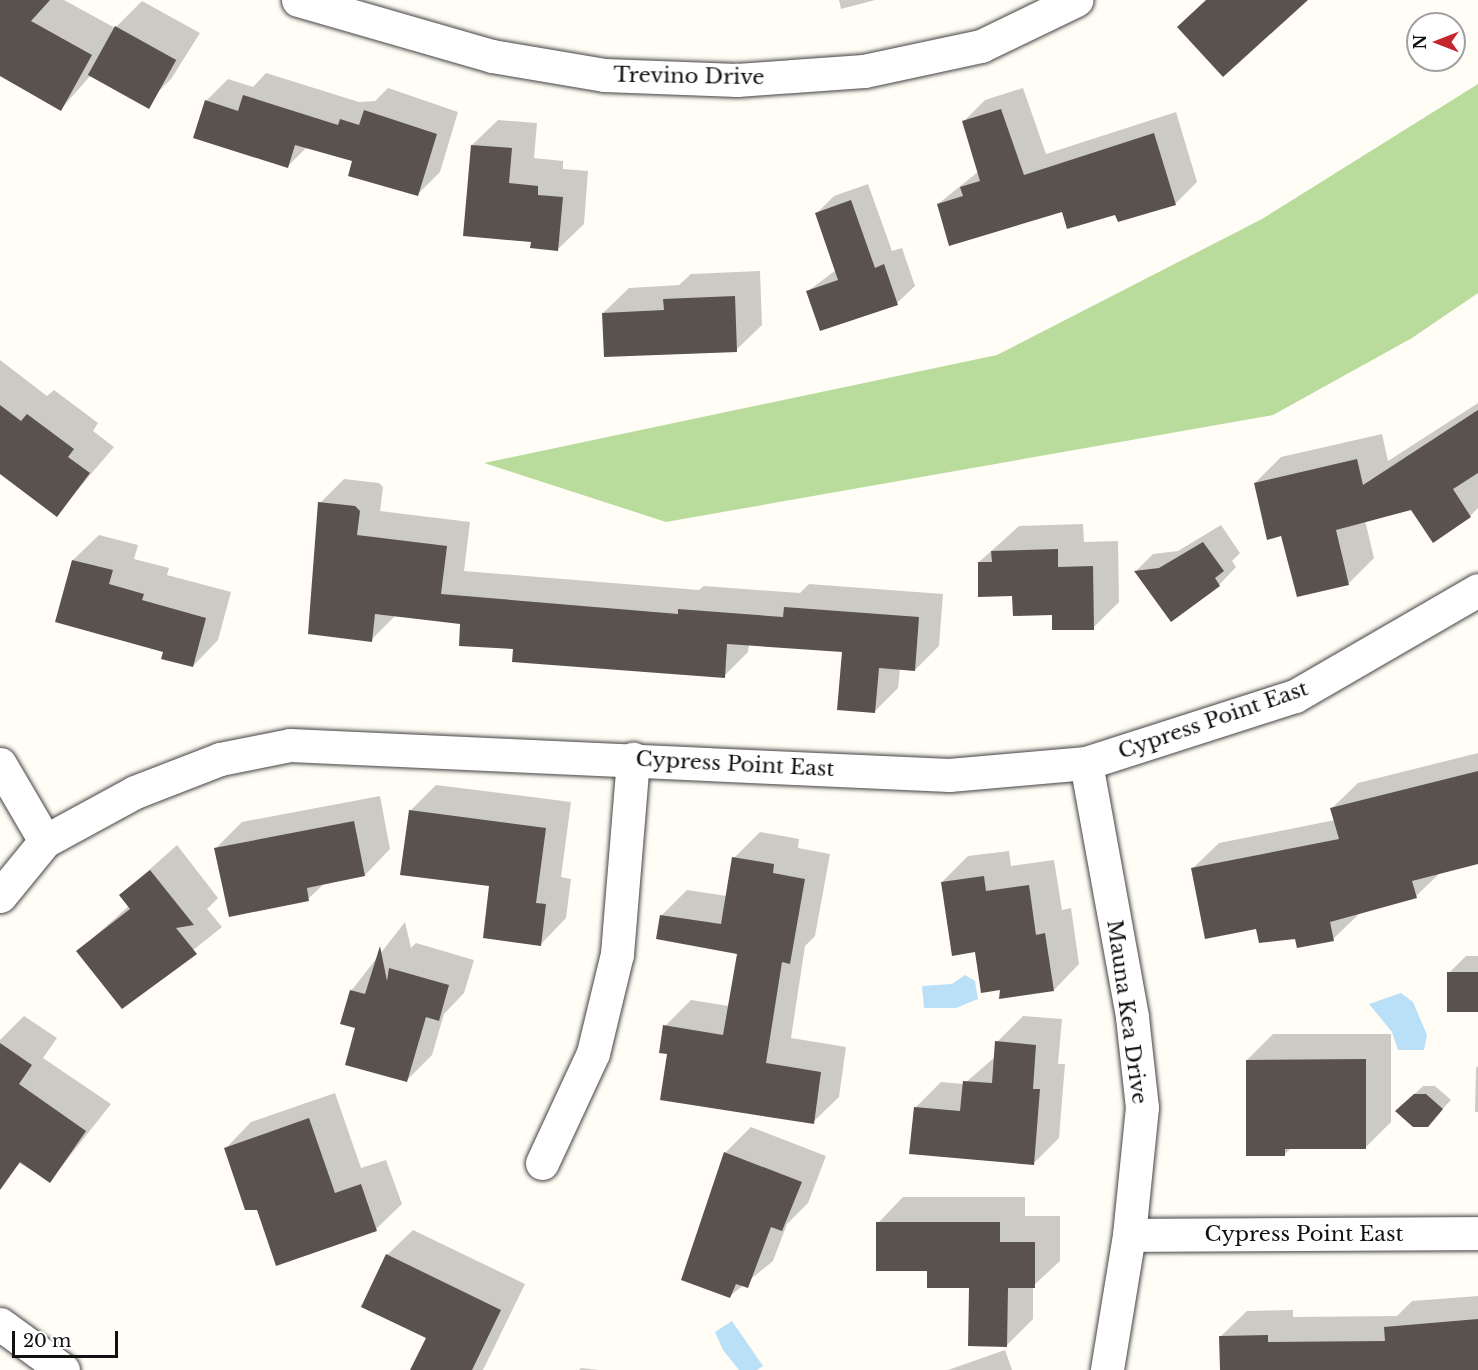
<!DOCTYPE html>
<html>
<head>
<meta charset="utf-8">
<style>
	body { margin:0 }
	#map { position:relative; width:1478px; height:1370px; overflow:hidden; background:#fffdf5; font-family:"Libre Baskerville",serif }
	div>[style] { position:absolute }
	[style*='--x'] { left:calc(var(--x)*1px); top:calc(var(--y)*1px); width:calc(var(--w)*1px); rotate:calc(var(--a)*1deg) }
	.forest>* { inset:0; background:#b9dc9c }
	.water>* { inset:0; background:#b9e0f7 }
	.shadow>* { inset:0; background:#0003 }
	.building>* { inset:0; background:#5a524d; transform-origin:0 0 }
	.roads { filter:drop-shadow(0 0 2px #444) drop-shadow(0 0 2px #444) }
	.minor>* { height:33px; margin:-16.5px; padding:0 16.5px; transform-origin:16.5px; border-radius:16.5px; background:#fff }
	span { translate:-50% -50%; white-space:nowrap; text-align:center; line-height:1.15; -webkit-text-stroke:6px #fff; paint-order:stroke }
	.street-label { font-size:21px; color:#111 }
	.north { position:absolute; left:1406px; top:12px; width:60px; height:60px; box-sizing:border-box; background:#fff; border:2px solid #a0a0a0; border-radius:50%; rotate:270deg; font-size:16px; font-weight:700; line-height:24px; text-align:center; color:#111 }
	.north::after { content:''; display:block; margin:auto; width:21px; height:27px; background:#c4262e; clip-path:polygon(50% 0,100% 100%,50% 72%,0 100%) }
	.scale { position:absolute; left:12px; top:1331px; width:106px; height:27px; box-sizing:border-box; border:3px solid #111; border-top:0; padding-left:8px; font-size:18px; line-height:21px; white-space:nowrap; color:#111; -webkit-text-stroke:4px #fff; paint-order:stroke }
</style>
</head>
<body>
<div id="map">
	<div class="forest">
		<div style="clip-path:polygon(1478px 84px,1478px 293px,1412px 338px,1273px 415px,666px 522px,484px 463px,997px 355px,1262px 219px)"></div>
	</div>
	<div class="water">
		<div style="clip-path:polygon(965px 975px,975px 981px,978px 999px,956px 1008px,924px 1008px,922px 986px,952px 984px)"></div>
		<div style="clip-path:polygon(1401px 993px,1413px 1002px,1427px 1035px,1424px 1050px,1398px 1050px,1392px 1032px,1369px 1004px)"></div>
		<div style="clip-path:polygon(732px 1321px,763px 1366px,757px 1370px,739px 1370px,723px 1350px,715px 1332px)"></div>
	</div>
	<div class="shadow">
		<div style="clip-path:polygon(0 0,64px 0,115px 28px,142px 1px,200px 33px,171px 79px,145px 105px,91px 75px,61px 109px,0 74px)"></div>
		<div style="clip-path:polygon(839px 0,875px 0,841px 9px)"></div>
		<div style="clip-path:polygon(266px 73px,359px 102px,375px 101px,388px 88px,458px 112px,440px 172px,418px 194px,354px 160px,307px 147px,288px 166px,206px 101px,228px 79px,253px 87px)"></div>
		<div style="clip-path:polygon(1023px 88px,1046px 154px,1176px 112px,1197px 182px,1175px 204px,1116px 213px,938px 204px,979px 171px,963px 122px,985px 100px)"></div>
		<div style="clip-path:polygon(498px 120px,537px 123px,534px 158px,563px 161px,563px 169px,588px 171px,584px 224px,558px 249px,533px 241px,472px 145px)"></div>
		<div style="clip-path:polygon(868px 184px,892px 251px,902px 248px,915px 286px,897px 303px,808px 291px,836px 270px,817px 213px,834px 196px)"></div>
		<div style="clip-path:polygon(760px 271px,762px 325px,736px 350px,603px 313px,629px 288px,679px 285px,691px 274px)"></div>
		<div style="clip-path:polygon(0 360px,47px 396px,54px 390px,98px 423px,93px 431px,114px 447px,56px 515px,0 473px)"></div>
		<div style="clip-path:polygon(1478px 403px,1478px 508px,1470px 516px,1412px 508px,1365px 520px,1374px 558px,1348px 584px,1282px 535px,1255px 483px,1281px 457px,1382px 434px,1388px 461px)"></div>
		<div style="clip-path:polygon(344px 479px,379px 483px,383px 487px,380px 511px,470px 522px,464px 571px,699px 590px,704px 586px,800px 593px,809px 584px,943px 594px,939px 646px,915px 670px,900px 669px,898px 688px,874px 712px,844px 651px,749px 644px,748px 652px,724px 676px,514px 647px,462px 622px,395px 616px,371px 640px,320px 503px)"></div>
		<div style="clip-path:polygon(1083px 524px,1084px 542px,1118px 541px,1119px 602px,1093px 628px,1014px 594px,979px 562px,1019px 526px)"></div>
		<div style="clip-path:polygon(1221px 525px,1240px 553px,1232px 561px,1236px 567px,1219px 585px,1136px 571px,1153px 554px,1178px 551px)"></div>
		<div style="clip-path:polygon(99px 535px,138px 545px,134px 559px,169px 568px,167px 575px,231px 592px,218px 640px,193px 666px,165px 651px,73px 560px)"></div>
		<div style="clip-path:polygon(1478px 753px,1478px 862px,1441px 872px,1416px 896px,1359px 914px,1333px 939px,1257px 927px,1193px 868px,1219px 843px,1335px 820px,1332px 808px,1358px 783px)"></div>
		<div style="clip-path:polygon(436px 785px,571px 802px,561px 877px,571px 879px,566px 918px,541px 944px,491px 885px,410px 811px)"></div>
		<div style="clip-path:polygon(380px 796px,390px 849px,365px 875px,325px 883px,308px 899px,216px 848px,242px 822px)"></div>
		<div style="clip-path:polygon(760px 832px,799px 839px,798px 848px,830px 854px,815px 936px,805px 946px,791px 1038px,846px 1047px,839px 1097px,813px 1122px,669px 1053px,665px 1026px,691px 1000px,729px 1006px,738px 953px,661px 916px,687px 890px,727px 896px,734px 858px)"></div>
		<div style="clip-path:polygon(177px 845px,218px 898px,207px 909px,222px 927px,122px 1007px,78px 951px,129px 906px,121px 895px)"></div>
		<div style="clip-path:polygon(1009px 851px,1011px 866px,1054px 860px,1062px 910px,1071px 908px,1079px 964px,1054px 990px,1001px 989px,942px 882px,968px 856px)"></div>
		<div style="clip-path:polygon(405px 922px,411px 948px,416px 943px,474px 960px,464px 993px,444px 1014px,432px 1055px,406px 1081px,357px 1027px,351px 991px)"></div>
		<div style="clip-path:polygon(1466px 956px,1478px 956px,1478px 1011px,1448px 974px)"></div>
		<div style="clip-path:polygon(24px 1016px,57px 1038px,43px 1058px,111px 1104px,50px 1181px,0 1152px,0 1040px)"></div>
		<div style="clip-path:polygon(1023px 1016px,1062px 1019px,1058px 1064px,1065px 1064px,1059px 1138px,1033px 1164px,915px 1108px,941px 1082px,964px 1084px,996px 1056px,997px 1042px)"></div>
		<div style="clip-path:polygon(1273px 1034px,1391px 1034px,1391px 1122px,1365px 1148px,1291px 1148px,1285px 1154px,1247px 1060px)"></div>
		<div style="clip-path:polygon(1478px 1066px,1478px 1112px,1475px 1112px,1476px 1068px)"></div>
		<div style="clip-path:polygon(1423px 1086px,1435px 1086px,1451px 1100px,1436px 1116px,1405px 1103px)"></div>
		<div style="clip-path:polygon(335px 1093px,361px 1168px,386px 1160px,402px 1204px,376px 1229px,258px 1209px,226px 1148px,251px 1122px)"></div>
		<div style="clip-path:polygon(751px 1127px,826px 1156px,808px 1203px,787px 1224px,773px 1261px,730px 1296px,725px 1153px)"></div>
		<div style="clip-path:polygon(903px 1197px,1025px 1197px,1025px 1216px,1060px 1216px,1060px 1261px,1033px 1286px,1033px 1319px,1007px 1345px,970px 1287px,878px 1223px)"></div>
		<div style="clip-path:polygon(413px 1230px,525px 1284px,483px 1370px,412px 1370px,428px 1338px,387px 1255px)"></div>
		<div style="clip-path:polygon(1478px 1296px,1478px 1370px,1221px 1370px,1221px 1336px,1247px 1311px,1293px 1310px,1293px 1317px,1397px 1316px,1412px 1301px)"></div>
		<div style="clip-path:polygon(1005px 1350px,1012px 1370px,948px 1370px)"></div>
		<div style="clip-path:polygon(581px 1368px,599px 1370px,579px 1370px)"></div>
	</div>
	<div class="building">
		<div style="clip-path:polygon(0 0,50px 0,31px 21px,92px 55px,61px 111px,0 76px)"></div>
		<div style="clip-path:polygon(1206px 0,1308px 0,1223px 77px,1177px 27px)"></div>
		<div style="left:115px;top:26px;width:70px;height:56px;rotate:29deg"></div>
		<div style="clip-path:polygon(243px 95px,338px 125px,340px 119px,359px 125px,364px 110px,437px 134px,418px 196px,348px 176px,352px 161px,295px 145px,288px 168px,193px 138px,205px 100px,238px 111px)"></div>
		<div style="clip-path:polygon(1001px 109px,1024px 175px,1154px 133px,1176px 205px,1118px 222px,1115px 215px,1067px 229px,1062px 212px,949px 246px,937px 204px,963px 196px,960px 187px,980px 181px,962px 121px)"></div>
		<div style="clip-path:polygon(471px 145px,512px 148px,509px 183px,538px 186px,538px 195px,563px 197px,558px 251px,530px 248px,531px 242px,463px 236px)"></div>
		<div style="clip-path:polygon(851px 200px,875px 268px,884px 264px,898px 305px,820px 331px,806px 291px,838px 280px,815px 213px)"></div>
		<div style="clip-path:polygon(735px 296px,737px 352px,604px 357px,602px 313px,664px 310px,663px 299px)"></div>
		<div style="clip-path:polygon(0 405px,21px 421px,27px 414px,74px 449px,68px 457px,90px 473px,57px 517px,0 474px)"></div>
		<div style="clip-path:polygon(1478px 410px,1478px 473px,1453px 489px,1471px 517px,1433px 543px,1411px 510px,1336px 530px,1349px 585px,1297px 597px,1281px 536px,1267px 540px,1254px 483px,1357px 459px,1363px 485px)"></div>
		<div style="clip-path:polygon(318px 502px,355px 506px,360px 511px,357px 535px,447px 546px,441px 594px,678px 614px,678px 609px,783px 617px,784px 607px,919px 617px,915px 671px,879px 668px,875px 713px,837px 710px,842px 652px,727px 644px,725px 678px,512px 662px,513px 649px,459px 646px,460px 624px,375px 614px,372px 642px,308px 634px)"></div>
		<div style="clip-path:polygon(1203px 542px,1224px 571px,1215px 578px,1220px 586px,1171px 622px,1134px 571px,1159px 568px)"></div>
		<div style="clip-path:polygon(1058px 549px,1058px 567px,1093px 566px,1094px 630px,1052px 630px,1052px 615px,1013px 616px,1012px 596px,978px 597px,978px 562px,992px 562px,991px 551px)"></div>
		<div style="clip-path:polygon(72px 560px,113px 570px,109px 584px,144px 594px,142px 600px,206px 618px,193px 667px,161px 659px,163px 652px,55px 622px)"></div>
		<div style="clip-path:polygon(1478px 771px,1478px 864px,1412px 881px,1417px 898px,1330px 922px,1334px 941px,1297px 948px,1295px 939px,1259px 943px,1256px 929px,1205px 939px,1191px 868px,1339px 839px,1330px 808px)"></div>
		<div style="clip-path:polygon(409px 810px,546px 828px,536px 903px,546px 904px,541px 946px,483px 938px,489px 886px,400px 875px)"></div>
		<div style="clip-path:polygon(354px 821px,365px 876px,307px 888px,309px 901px,229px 917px,214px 848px)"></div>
		<div style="clip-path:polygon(732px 857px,774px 864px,773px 873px,805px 879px,790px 964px,782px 962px,766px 1063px,821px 1072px,814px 1124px,660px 1100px,667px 1054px,659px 1053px,663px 1025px,723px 1035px,737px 954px,656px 939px,660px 915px,721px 924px)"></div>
		<div style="clip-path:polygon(150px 870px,194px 925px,176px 928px,197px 954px,122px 1009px,76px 951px,130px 909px,119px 895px)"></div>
		<div style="clip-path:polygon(984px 876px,986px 891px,1029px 885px,1036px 935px,1045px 933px,1054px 991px,999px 999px,1000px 990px,981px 993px,975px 952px,952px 956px,941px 882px)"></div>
		<div style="clip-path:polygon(380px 946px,387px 981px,389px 968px,449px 985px,439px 1021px,426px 1017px,407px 1082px,345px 1065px,355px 1028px,340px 1024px,350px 990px,365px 994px)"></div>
		<div style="left:1478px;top:972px;width:40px;height:31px;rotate:90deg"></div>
		<div style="clip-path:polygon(995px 1041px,1036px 1045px,1033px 1089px,1040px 1089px,1034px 1165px,909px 1154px,914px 1107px,960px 1111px,963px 1081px,992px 1083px)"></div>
		<div style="clip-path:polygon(0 1043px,32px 1065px,19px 1084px,86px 1131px,50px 1183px,20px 1162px,0 1190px)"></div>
		<div style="clip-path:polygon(1366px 1059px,1366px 1149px,1285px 1149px,1285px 1156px,1246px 1156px,1246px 1060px)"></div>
		<div style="clip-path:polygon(1414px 1094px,1426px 1094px,1443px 1109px,1428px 1127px,1413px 1127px,1395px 1111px)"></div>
		<div style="clip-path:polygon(309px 1118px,335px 1193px,361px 1184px,377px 1231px,276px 1266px,257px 1210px,245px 1210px,224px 1148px)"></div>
		<div style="clip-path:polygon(724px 1152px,802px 1182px,782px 1231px,771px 1227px,748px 1288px,736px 1284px,730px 1298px,681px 1280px)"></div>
		<div style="clip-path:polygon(876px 1222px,1000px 1222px,1000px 1242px,1035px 1242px,1035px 1288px,1008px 1288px,1007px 1347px,968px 1346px,969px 1288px,927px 1288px,927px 1271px,876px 1271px)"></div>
		<div style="clip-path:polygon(386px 1254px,501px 1310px,472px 1370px,410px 1370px,426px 1338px,361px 1307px)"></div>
		<div style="clip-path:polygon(1478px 1319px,1478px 1370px,1220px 1370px,1219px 1336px,1268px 1335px,1268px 1342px,1385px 1341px,1384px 1327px)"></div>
	</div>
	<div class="roads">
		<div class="minor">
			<div style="--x:298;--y:0;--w:202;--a:16.1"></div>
			<div style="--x:492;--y:56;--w:114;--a:9.6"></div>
			<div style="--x:604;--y:75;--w:133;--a:2.2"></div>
			<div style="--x:737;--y:80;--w:127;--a:-4.1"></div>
			<div style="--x:864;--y:71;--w:120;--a:-12.1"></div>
			<div style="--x:981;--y:46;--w:106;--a:-25.8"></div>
			<div style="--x:1086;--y:763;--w:258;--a:79.7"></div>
			<div style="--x:1132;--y:1017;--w:91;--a:83.7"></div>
			<div style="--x:1142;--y:1107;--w:129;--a:95.8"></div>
			<div style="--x:1129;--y:1235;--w:137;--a:99.3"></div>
			<div style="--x:0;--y:764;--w:89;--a:59.7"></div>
			<div style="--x:0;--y:896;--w:71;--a:-50.7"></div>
			<div style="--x:45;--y:841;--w:102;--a:-28.6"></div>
			<div style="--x:135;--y:792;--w:91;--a:-21.2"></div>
			<div style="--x:220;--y:759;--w:71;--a:-11.3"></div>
			<div style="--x:290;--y:745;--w:660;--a:2.61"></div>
			<div style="--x:949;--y:775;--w:138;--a:-5"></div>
			<div style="--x:1086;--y:763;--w:219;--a:-17.8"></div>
			<div style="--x:1295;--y:696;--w:211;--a:-30.1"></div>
			<div style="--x:542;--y:1163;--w:121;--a:-65.1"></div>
			<div style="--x:593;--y:1053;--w:102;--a:-76.4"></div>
			<div style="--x:617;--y:954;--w:196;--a:-85.3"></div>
			<div style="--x:1129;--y:1235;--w:349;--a:-0.3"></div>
			<div style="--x:0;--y:1324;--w:78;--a:36.1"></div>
		</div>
	</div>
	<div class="street-label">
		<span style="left:689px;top:76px;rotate:1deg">Trevino Drive</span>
		<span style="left:1213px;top:720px;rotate:-19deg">Cypress Point East</span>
		<span style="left:735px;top:764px;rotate:3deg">Cypress Point East</span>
		<span style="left:1127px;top:1012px;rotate:82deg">Mauna Kea Drive</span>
		<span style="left:1304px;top:1234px">Cypress Point East</span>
	</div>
	<div class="north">N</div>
	<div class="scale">20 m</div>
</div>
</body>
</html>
